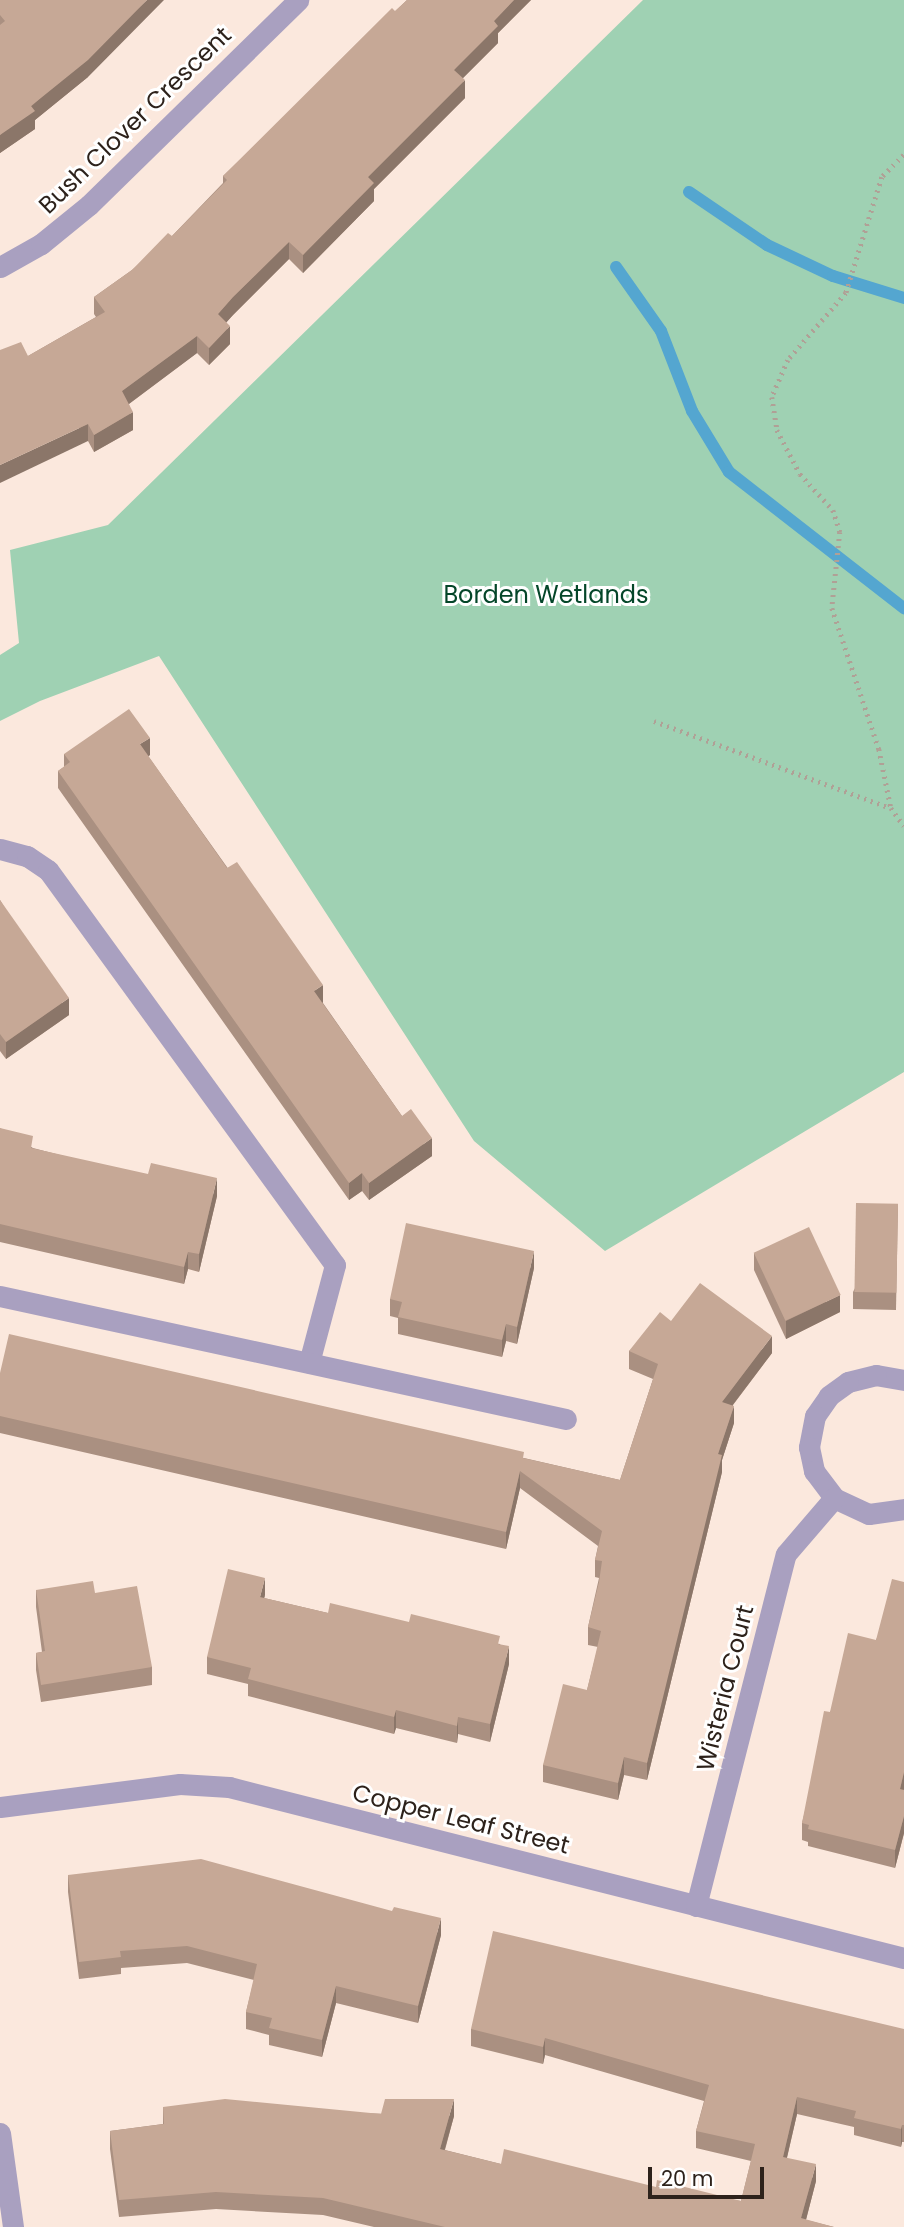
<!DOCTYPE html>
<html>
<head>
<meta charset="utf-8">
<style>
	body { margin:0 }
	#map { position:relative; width:904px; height:2227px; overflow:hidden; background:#fbe8dd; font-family:Poppins,sans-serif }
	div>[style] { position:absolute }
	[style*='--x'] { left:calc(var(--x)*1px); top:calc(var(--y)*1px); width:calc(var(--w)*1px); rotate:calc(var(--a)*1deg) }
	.green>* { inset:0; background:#9fd1b3 }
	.stream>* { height:12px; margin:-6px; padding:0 6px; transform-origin:6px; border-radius:6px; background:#54a6d0 }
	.path>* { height:4.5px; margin-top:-2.25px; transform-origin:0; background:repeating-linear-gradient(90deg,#b0a096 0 2px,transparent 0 7px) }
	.minor>* { height:21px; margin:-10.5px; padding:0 10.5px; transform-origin:10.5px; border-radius:10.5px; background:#a9a0c0 }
	.wall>* { inset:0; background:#aa9081 }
	.shaded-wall>* { inset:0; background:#8b7669 }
	.building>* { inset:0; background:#c6a896; transform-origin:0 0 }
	span { translate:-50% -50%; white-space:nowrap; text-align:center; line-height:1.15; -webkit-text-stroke:6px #fff; paint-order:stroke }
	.street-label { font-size:24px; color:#2d221b }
	.park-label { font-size:24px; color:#044629 }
	.scale { position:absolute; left:648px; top:2167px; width:116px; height:32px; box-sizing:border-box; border:4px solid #2d221b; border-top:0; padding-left:9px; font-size:21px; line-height:24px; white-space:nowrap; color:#2d221b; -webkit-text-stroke:5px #fff; paint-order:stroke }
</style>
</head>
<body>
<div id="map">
	<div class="green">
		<div style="clip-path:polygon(643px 0,904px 0,904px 1072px,605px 1251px,474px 1141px,159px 656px,40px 701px,0 721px,0 655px,19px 643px,10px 550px,108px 525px)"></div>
	</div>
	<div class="stream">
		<div style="--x:689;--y:192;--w:94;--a:34.2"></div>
		<div style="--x:767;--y:245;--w:73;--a:25.2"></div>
		<div style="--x:833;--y:276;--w:74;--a:17.2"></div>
		<div style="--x:616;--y:267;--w:78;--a:54.9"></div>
		<div style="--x:661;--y:331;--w:86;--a:68.8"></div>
		<div style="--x:692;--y:411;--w:71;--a:58.8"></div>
		<div style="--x:729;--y:472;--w:222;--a:37.9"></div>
	</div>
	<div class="path">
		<div style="--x:904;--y:155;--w:31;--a:135"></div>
		<div style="--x:882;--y:177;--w:121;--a:107.2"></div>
		<div style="--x:846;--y:293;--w:89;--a:130.9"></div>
		<div style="--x:788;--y:360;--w:40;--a:113.4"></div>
		<div style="--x:772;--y:397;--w:33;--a:81"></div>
		<div style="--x:777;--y:430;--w:50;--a:62.4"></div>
		<div style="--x:800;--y:474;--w:49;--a:47.5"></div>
		<div style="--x:833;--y:510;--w:23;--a:72"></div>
		<div style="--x:840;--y:532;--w:76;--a:96"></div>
		<div style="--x:832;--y:608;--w:149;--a:71.6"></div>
		<div style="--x:879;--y:749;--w:60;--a:78.5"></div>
		<div style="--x:891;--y:808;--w:22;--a:54"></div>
		<div style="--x:654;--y:721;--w:252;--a:20.2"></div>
	</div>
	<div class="minor">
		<div style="--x:0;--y:267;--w:47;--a:-29.3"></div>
		<div style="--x:41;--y:244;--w:62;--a:-39.1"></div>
		<div style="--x:89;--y:205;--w:293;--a:-44.4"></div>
		<div style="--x:0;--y:849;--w:28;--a:15"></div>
		<div style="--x:27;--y:856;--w:25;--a:34"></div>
		<div style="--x:48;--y:870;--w:488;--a:54"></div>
		<div style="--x:335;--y:1265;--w:101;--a:104.9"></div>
		<div style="--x:0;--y:1296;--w:579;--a:12.26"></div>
		<div style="--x:904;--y:1380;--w:28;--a:-170"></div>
		<div style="--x:876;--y:1375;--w:29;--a:166"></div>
		<div style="--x:848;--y:1382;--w:24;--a:144"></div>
		<div style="--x:829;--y:1396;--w:24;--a:125"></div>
		<div style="--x:815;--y:1416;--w:32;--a:101"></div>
		<div style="--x:809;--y:1447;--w:25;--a:78"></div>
		<div style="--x:814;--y:1471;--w:34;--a:53"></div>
		<div style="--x:834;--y:1498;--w:38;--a:25"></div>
		<div style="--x:869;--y:1514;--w:35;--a:-8"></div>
		<div style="--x:0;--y:1807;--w:181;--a:-7.3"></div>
		<div style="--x:180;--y:1784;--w:49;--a:3.5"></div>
		<div style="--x:229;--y:1787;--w:696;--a:14.22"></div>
		<div style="--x:696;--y:1906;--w:363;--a:-75.7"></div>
		<div style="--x:786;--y:1554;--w:74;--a:-49.4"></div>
		<div style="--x:0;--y:2133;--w:95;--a:82.1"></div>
	</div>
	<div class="wall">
		<div style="clip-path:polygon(0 0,88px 77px,35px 120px,35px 129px,0 153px)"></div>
		<div style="clip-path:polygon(407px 0,531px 0,498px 33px,498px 43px,463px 78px,465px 98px,374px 189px,374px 201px,303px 273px,289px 259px,226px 322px,230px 344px,209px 365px,197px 353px,129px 404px,133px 430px,94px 452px,88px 441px,28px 356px,96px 317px,94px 314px,94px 297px,132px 270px,172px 236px,223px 183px,223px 176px)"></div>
		<div style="clip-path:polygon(64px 754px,150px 755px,148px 756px,323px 1002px,323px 1003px,402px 1116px,432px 1156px,369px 1200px,362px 1191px,349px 1200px,58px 788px,58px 771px,64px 767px)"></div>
		<div style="clip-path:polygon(0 900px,69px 1015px,6px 1059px,0 1051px)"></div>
		<div style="clip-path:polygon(0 1128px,33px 1148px,217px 1196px,199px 1272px,188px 1269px,184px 1284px,0 1242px)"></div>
		<div style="clip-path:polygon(898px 1204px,896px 1310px,853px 1309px,853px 1292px)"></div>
		<div style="clip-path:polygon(754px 1253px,840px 1312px,786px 1339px,754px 1270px)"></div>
		<div style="clip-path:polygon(534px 1268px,517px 1344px,506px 1341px,502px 1357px,398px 1334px,398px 1318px,390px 1316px,390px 1299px)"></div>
		<div style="clip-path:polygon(671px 1321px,772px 1353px,733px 1405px,734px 1423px,722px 1460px,722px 1472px,647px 1780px,624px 1775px,618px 1800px,543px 1782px,543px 1765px,587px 1690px,598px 1647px,588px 1645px,588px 1627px,599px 1578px,595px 1577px,595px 1560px,598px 1546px,520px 1488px,506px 1549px,0 1433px,0 1373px,524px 1458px,620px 1480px,653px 1379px,629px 1369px,629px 1351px)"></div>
		<div style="clip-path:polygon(904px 1582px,904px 1833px,895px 1868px,808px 1846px,808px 1842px,802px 1840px,802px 1823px,830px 1712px,876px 1640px)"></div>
		<div style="clip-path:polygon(36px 1590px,95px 1593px,152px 1667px,152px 1685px,41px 1702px,36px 1670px,36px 1653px,42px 1652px,36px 1607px)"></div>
		<div style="clip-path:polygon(265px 1595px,264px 1598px,328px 1613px,500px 1644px,509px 1664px,490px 1742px,458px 1734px,457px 1743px,396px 1728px,394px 1734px,248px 1696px,248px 1684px,207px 1674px,207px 1657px)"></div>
		<div style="clip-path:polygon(68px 1875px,441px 1935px,418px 2023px,336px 2003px,322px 2057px,269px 2045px,269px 2035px,246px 2029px,246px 2012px,254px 1980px,187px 1963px,121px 1968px,121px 1974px,79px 1979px,68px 1892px)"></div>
		<div style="clip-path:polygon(471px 2029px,904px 2029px,904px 2142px,902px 2142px,901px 2147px,854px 2135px,854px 2127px,797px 2114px,787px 2158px,816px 2181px,806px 2220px,834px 2227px,374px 2227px,323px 2215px,216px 2209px,119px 2217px,110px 2149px,110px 2131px,163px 2124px,163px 2107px,454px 2116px,445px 2150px,501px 2164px,741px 2201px,751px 2161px,696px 2148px,696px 2131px,704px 2101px,545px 2055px,543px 2064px,471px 2046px)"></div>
	</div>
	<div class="shaded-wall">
		<div style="clip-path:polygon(147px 0,164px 0,88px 77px,35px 120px,35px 129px,0 153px,0 135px)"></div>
		<div style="clip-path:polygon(514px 0,531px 0,498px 33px,498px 43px,454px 87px,454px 70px,494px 21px)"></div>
		<div style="clip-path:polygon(465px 80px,465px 98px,374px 189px,374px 201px,303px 273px,303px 255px,368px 177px)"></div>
		<div style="clip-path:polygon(289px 242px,289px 259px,233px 315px,218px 332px,218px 314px,233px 297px)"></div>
		<div style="clip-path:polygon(230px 326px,230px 344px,209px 365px,209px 348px)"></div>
		<div style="clip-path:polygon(197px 336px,197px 353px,122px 409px,122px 391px)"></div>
		<div style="clip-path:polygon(133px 412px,133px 430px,94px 452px,94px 435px)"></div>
		<div style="clip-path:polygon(88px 424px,88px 441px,0 483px,0 465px)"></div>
		<div style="clip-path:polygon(150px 738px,150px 755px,140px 762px,140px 744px)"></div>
		<div style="clip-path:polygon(323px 985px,323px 1002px,314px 1009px,314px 991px)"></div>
		<div style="clip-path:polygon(69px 998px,69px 1015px,6px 1059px,6px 1042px)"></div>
		<div style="clip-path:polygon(432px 1138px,432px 1156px,369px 1200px,369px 1183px)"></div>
		<div style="clip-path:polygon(362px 1173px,362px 1191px,349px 1200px,349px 1183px)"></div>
		<div style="clip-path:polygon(217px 1178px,217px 1196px,199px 1272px,199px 1254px)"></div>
		<div style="clip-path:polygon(534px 1251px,534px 1268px,517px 1344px,517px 1327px)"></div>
		<div style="clip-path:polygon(188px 1252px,188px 1269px,184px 1284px,184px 1267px)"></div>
		<div style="clip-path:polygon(840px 1295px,840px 1312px,786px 1339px,786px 1321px)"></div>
		<div style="clip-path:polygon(506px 1324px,506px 1341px,502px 1357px,502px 1340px)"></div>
		<div style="clip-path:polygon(772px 1336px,772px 1353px,722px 1419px,722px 1402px)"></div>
		<div style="clip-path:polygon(734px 1406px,734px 1423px,722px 1460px,722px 1472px,647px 1780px,647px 1763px,718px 1454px)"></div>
		<div style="clip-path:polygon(520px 1471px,520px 1488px,506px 1549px,506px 1532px)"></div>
		<div style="clip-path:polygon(265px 1578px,265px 1595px,260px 1614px,260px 1597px)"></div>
		<div style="clip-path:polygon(509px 1646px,509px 1664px,490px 1742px,490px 1724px)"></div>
		<div style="clip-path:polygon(396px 1710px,396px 1728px,394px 1734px,394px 1717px)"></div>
		<div style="clip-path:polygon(458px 1717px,458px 1734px,457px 1743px,457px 1726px)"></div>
		<div style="clip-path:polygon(624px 1757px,624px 1775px,618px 1800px,618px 1783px)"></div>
		<div style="clip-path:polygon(904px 1772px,904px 1789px,900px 1807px,900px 1789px)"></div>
		<div style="clip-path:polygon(904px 1816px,904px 1833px,895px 1868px,895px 1850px)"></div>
		<div style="clip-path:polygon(441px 1918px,441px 1935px,418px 2023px,418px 2006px)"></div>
		<div style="clip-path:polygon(336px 1986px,336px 2003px,322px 2057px,322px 2040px)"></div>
		<div style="clip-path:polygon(545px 2038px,545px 2055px,543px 2064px,543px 2047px)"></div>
		<div style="clip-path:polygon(797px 2097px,797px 2114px,783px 2174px,783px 2157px)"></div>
		<div style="clip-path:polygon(454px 2099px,454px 2116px,440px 2166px,440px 2149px)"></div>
		<div style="clip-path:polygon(902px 2125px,902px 2142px,901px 2147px,901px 2129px)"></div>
		<div style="clip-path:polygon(816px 2164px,816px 2181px,804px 2227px,801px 2218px)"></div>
	</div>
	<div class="building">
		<div style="clip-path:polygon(0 0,147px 0,88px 60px,31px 106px,35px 111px,0 135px,0 25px,5px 21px,0 15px)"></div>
		<div style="clip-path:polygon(407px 0,514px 0,494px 21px,498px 26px,454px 70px,465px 80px,368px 177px,374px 183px,303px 255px,289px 242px,233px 297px,218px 314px,230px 326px,209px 348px,197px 336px,122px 391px,133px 412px,94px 435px,88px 424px,0 465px,0 350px,21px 342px,28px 356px,105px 312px,94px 297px,132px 270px,168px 233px,172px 236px,227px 180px,223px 176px,392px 8px,395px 11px)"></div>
		<div style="clip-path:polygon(129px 709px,150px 738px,140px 744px,227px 868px,237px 862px,323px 985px,314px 991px,402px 1116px,411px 1109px,432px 1138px,369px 1183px,362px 1173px,349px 1183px,58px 771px,70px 762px,64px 754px)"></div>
		<div style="clip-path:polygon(0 900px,69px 998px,6px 1042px,0 1034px)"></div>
		<div style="clip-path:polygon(0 1128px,33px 1136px,31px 1148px,148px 1174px,151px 1163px,217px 1178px,199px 1254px,188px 1252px,184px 1267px,0 1224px)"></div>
		<div style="left:856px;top:1203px;width:42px;height:89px;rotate:1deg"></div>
		<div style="clip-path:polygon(406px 1223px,534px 1251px,517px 1327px,506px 1324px,502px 1340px,398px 1317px,402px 1302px,390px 1299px)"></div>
		<div style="left:809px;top:1227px;width:75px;height:61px;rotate:65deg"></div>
		<div style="clip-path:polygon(700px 1283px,772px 1336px,722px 1402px,734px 1406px,718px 1454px,722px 1455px,647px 1763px,624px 1757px,618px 1783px,543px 1765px,563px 1684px,587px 1690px,601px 1631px,588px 1627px,599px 1582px,602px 1561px,595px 1560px,602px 1531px,520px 1471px,506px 1532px,0 1416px,0 1373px,9px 1334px,524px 1452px,523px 1458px,620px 1480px,658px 1364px,629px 1351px,660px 1312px,671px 1321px)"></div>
		<div style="clip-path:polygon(228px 1569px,265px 1578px,260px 1597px,328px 1613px,330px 1603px,409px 1622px,411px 1614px,500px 1636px,498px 1644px,509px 1646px,490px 1724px,458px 1717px,457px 1726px,396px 1710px,394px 1717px,248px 1679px,251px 1668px,207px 1657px)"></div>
		<div style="clip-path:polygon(892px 1579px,904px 1582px,904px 1772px,900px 1789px,904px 1790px,904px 1816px,895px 1850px,808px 1829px,809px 1825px,802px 1823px,824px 1711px,830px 1712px,848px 1633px,876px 1640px)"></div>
		<div style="clip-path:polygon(93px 1581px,95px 1593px,137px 1586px,152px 1667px,41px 1685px,36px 1653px,45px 1651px,36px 1590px)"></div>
		<div style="clip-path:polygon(201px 1859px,392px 1911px,394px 1907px,441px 1918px,418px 2006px,336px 1986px,322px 2040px,269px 2028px,272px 2018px,246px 2012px,257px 1964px,187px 1946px,120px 1951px,121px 1957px,79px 1962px,68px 1875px)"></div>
		<div style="clip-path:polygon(493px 1931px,904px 2029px,904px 2125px,902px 2125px,901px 2129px,854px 2118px,856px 2111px,797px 2097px,783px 2157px,816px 2164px,801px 2218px,834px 2227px,445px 2227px,323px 2198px,216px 2192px,119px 2200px,110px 2131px,164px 2124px,163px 2107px,225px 2099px,381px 2114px,385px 2099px,454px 2099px,440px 2149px,501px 2164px,504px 2149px,656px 2187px,657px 2180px,741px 2201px,755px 2144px,696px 2131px,709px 2085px,545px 2038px,543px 2047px,471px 2029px)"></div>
	</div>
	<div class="street-label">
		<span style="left:135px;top:120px;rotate:-44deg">Bush Clover Crescent</span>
		<span style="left:725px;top:1688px;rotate:-76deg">Wisteria Court</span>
		<span style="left:461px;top:1819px;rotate:14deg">Copper Leaf Street</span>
	</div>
	<div class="park-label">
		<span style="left:546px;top:595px">Borden Wetlands</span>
	</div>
	<div class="scale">20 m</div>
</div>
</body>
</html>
